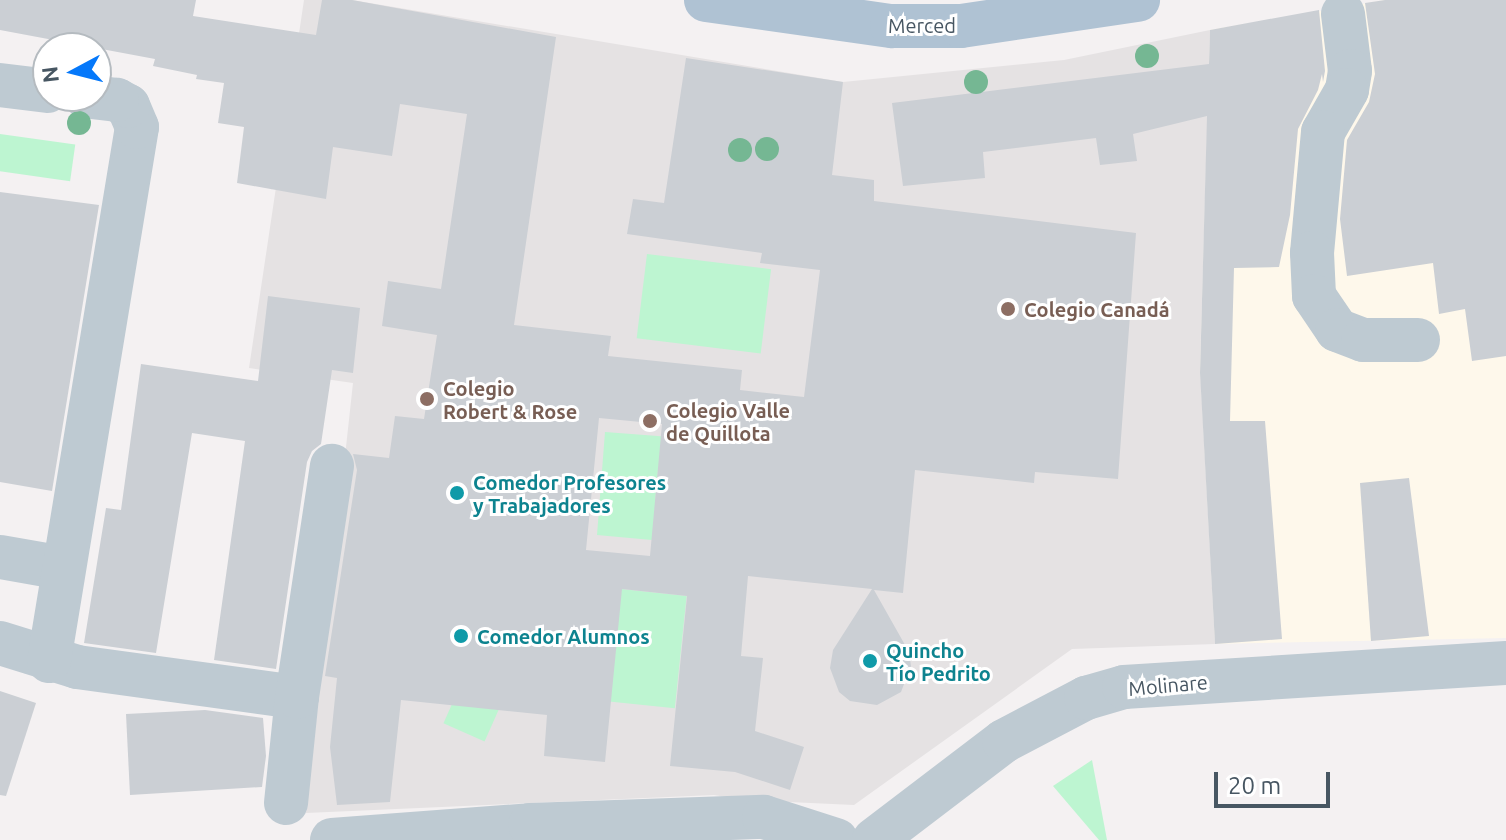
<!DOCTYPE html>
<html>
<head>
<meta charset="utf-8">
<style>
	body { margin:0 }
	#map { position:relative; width:1506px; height:840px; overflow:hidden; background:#f4f1f2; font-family:Ubuntu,sans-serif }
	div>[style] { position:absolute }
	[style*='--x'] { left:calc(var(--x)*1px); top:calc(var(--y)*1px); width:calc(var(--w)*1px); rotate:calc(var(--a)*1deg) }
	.commercial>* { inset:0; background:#fef8eb }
	.education>* { inset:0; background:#e5e2e3 }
	.green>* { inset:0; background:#bdf5d1; transform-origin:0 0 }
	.building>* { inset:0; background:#cbcfd4 }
	.minor>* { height:44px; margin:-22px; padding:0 22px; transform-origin:22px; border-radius:22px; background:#becad2 }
	.major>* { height:44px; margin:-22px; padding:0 22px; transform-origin:22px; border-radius:22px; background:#afc2d3 }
	.trees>* { width:24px; height:24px; margin:-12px; border-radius:50%; background:#75b793 }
	.dots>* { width:22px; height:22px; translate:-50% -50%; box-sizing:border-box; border:4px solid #fff; border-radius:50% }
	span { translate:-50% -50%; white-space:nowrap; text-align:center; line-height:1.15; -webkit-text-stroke:6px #fff; paint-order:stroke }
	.street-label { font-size:20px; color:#475662 }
	.education-label { font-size:20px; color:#785e54; font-weight:700 }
	.left { translate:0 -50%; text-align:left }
	.culture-label { font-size:20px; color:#0d838f; font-weight:700 }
	.north { position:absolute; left:32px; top:32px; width:80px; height:80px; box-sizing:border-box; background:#fff; border:2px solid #b5bbc0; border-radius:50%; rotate:263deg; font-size:22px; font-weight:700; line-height:32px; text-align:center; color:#475662 }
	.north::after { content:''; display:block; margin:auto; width:28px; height:36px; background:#0578fa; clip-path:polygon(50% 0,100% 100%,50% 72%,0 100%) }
	.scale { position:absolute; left:1214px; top:772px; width:116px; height:36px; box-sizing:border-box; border:4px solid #475662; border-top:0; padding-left:10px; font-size:24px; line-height:28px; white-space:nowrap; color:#475662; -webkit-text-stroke:6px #fff; paint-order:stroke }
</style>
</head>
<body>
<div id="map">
	<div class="commercial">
		<div style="clip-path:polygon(1385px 0,1506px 0,1506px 638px,1215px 644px,1200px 367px,1210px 30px)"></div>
	</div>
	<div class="education">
		<div style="clip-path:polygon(304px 0,352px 0,843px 82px,1064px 60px,1210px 30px,1200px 367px,1215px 644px,1072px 649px,854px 805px,744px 800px,714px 795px,306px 813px,353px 383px,249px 368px)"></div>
	</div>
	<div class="green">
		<div style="left:0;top:134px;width:76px;height:37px;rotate:8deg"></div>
		<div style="left:647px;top:254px;width:125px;height:85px;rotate:7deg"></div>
		<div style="clip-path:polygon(605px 432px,684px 438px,658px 470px,655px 503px,678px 505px,674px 542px,597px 535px)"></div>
		<div style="left:513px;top:567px;width:45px;height:171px;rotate:24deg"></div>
		<div style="left:621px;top:589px;width:66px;height:113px;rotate:6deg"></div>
		<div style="clip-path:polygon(1092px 760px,1107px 840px,1099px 840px,1053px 786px)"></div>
	</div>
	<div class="building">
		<div style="clip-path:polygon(evenodd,0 0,196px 0,193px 16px,316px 35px,322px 0,352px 0,556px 37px,514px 325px,611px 336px,608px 356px,742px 370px,740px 390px,804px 397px,820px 270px,760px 263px,762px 253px,627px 234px,633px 199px,664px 203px,686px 58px,843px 82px,832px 175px,874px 180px,874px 201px,1136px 233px,1118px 479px,1035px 472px,1034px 483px,915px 470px,903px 593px,874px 590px,909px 652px,911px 666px,901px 692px,877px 705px,850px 701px,839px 692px,830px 668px,833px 650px,872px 589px,748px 576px,741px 656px,763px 658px,755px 731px,804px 747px,790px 790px,735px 772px,670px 766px,687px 596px,622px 589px,605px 762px,544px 756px,547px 715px,401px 700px,390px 802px,337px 805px,330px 747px,337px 678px,325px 676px,357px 470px,353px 454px,389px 458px,395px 416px,424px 419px,437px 335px,382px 326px,388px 281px,441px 289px,467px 114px,400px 104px,392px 156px,333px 147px,326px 199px,237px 183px,244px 127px,218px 123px,224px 83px,196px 79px,197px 75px,153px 66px,155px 59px,0 30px,0 0,599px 418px,662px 424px,650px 556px,586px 550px,599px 418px)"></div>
		<div style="clip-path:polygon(1385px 0,1506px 0,1506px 356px,1472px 361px,1465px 309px,1439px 314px,1433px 263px,1347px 276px,1340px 219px,1347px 140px,1369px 102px,1375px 74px,1365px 3px)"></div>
		<div style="clip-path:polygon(1319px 10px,1325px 71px,1323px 82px,1322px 74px,1318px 90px,1298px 129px,1290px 215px,1279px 267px,1234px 268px,1230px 421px,1265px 421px,1282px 639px,1215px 644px,1200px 373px,1207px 116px,1133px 134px,1137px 161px,1100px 165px,1096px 138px,983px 152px,985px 178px,903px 186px,892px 103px,1209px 64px,1210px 30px)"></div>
		<div style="clip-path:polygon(0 192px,99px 205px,52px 491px,0 482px)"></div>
		<div style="clip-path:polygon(268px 296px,360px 308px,353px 373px,332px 370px,321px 444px,312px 451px,307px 462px,276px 669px,214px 660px,245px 441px,192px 433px,156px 653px,84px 643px,106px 508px,121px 510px,141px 364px,258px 381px)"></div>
		<div style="clip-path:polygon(1409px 478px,1429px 636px,1371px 641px,1360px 483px)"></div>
		<div style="clip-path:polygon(0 691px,36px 703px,6px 796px,0 795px)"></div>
		<div style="clip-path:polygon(205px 710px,263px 718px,266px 756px,262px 787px,130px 795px,126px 714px)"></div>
	</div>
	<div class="minor">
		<div style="--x:1343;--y:14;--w:57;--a:83"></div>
		<div style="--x:1350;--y:71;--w:19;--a:99"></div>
		<div style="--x:1347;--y:90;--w:48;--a:119.7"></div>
		<div style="--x:1323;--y:132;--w:121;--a:95.2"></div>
		<div style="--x:1312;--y:253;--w:43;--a:87.3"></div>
		<div style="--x:1314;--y:296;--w:41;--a:55.9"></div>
		<div style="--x:1337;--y:330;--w:28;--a:21"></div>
		<div style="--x:1363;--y:340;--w:55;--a:0"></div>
		<div style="--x:0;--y:85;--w:48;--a:7.1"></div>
		<div style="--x:0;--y:557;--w:64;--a:9.9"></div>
		<div style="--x:0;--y:643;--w:81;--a:17.3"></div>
		<div style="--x:77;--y:667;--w:222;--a:7.8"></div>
		<div style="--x:49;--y:661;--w:541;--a:-80.64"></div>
		<div style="--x:137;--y:127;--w:23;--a:-113"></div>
		<div style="--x:128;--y:106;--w:13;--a:-151"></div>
		<div style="--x:117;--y:100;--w:32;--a:-173"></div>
		<div style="--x:286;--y:803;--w:107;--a:-84.1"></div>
		<div style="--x:297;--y:697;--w:234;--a:-81.4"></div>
		<div style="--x:332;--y:840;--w:199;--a:-4.3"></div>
		<div style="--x:530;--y:825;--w:234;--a:-2"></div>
		<div style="--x:764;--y:817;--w:76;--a:17.7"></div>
		<div style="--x:874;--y:840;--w:163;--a:-37.3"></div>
		<div style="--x:1004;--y:741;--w:93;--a:-27.7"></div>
		<div style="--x:1086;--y:698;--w:40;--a:-16"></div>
		<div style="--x:1124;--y:687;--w:383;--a:-3.6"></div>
	</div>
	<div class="major">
		<div style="--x:706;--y:0;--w:188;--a:8"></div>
		<div style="--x:892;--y:26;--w:69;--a:0"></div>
		<div style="--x:961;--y:26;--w:179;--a:-8.4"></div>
	</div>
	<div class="trees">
		<div style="left:1147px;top:56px"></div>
		<div style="left:976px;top:82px"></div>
		<div style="left:79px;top:123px"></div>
		<div style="left:767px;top:149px"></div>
		<div style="left:740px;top:150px"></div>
	</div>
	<div class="dots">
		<div style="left:1008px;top:309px;background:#8d6e63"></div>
		<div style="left:427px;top:399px;background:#8d6e63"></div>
		<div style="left:650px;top:421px;background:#8d6e63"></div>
		<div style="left:457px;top:493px;background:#0f9aa8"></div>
		<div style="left:461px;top:636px;background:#0f9aa8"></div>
		<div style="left:870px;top:661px;background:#0f9aa8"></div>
	</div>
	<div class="street-label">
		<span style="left:922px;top:25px">Merced</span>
		<span style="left:1168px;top:685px;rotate:-5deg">Molinare</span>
	</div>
	<div class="education-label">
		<span class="left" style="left:1024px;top:309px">Colegio Canadá</span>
		<span class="left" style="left:443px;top:400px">Colegio<br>Robert &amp; Rose</span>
		<span class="left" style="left:666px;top:422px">Colegio Valle<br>de Quillota</span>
	</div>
	<div class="culture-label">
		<span class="left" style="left:473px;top:494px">Comedor Profesores<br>y Trabajadores</span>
		<span class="left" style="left:477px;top:636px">Comedor Alumnos</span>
		<span class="left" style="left:886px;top:662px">Quincho<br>Tío Pedrito</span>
	</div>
	<div class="north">N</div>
	<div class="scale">20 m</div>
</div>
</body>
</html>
